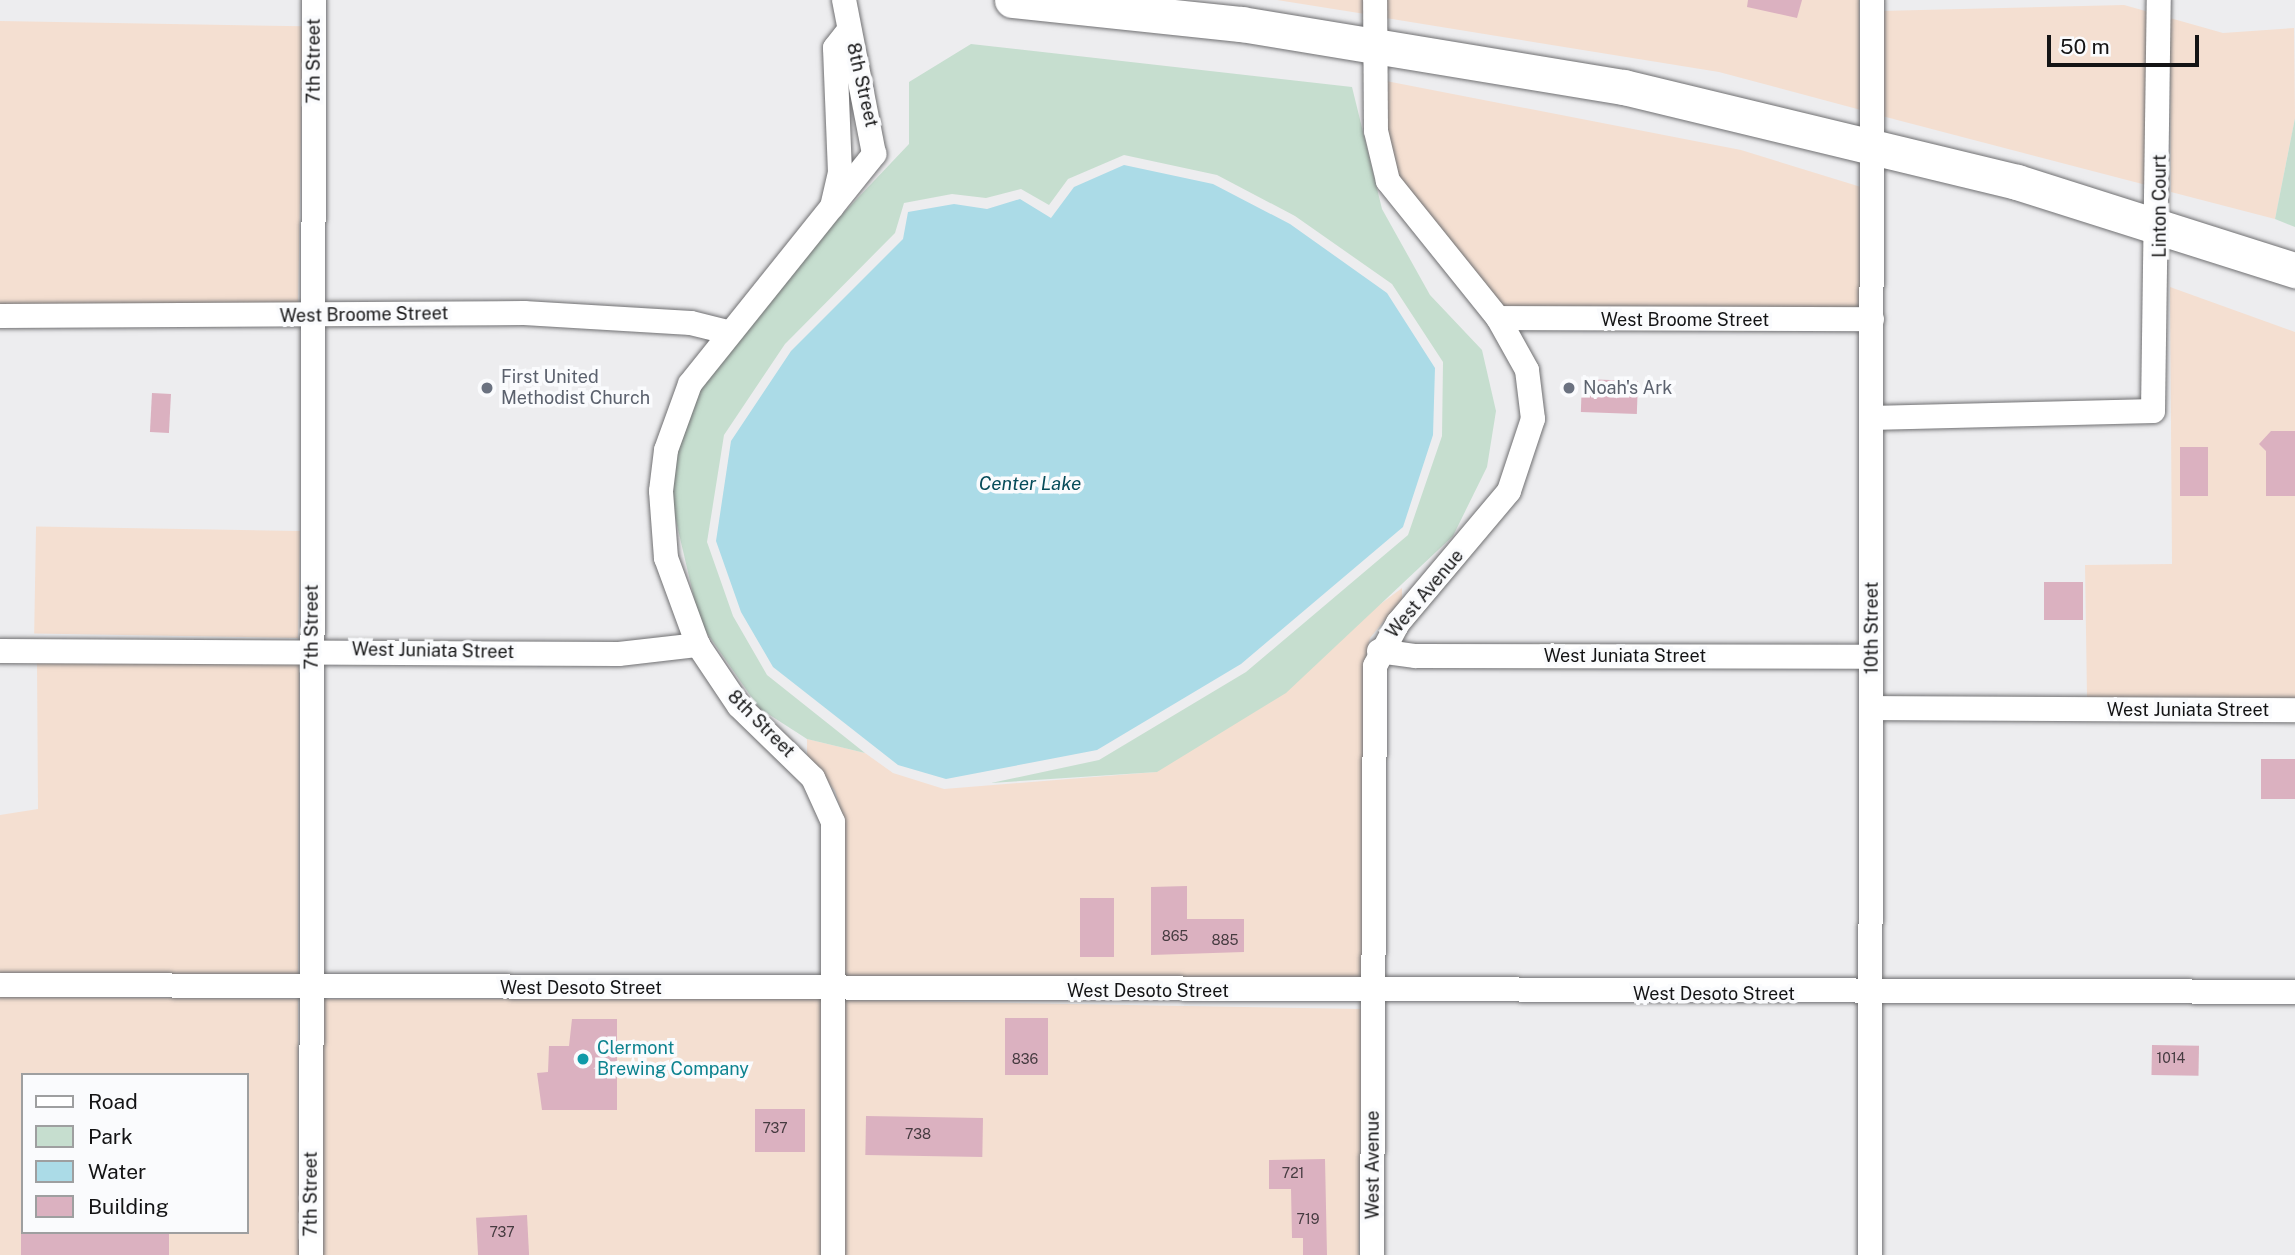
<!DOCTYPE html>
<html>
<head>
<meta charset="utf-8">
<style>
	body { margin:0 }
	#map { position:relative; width:2295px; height:1255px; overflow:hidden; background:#ededef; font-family:"Public Sans",sans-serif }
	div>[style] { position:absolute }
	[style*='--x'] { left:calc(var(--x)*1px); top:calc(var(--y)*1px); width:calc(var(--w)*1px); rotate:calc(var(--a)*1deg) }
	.commercial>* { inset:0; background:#f4dfd1; transform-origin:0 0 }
	.green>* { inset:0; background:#c6decf }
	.water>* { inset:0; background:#abdbe7 }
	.building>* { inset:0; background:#dbb1c0; transform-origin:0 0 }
	.roads { filter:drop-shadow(0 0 2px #707072) drop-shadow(0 0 2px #707072) }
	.minor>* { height:24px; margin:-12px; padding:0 12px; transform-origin:12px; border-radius:12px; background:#fff }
	.highway>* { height:35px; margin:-17.5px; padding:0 17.5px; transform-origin:17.5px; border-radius:17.5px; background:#fff }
	.dots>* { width:19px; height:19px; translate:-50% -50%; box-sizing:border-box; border:4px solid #fafbfd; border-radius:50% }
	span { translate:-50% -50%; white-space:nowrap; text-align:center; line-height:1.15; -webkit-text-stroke:7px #fafbfd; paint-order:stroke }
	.number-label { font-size:14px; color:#463b40 }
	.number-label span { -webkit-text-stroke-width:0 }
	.street-label { font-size:18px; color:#141415 }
	.worship-label { font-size:18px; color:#5b616d }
	.left { translate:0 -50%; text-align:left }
	.culture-label { font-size:18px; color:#0d838f }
	.water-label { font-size:19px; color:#074c5a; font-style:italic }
	.legend { position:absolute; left:21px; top:1073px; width:228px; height:161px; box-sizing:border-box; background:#fafbfd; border:2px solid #9e9fa0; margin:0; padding:9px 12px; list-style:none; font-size:21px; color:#141415 }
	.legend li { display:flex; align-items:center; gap:14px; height:35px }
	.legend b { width:35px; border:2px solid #9e9fa0 }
	.scale { position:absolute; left:2047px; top:35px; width:152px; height:32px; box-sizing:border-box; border:4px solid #141415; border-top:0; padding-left:9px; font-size:21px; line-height:24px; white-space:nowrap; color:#141415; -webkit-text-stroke:5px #fafbfd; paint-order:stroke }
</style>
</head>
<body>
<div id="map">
	<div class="commercial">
		<div style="clip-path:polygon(1277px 0,1365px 0,1365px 14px)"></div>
		<div style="clip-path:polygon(1386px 0,1859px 0,1861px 110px,1719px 72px,1386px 18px)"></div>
		<div style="clip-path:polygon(2124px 5px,2149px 12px,2150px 186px,1882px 116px,1880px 11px)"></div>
		<div style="clip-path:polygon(2170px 18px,2223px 33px,2294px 28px,2295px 118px,2275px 219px,2171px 192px)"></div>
		<div style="left:0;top:21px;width:303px;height:283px;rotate:1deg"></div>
		<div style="clip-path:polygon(1386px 81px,1741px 150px,1861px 187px,1860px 307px,1504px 307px,1397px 176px,1386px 130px)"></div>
		<div style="clip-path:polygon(2170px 287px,2295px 332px,2295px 698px,2087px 697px,2085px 565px,2172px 564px)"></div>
		<div style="left:300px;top:531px;width:107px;height:264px;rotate:91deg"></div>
		<div style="clip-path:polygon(1402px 588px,1402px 599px,1370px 638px,1364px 665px,1363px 981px,843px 976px,844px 821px,835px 791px,807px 755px,807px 739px,865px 753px,893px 773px,944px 789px,1156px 772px)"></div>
		<div style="clip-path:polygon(299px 662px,298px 976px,0 974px,0 815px,38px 809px,37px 663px)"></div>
		<div style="clip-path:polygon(evenodd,0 997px,298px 999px,299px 1255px,0 1255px,0 997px,23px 1075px,247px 1075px,247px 1232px,23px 1232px,23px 1075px)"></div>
		<div style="left:319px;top:999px;width:503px;height:256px"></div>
		<div style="left:843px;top:1000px;width:520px;height:255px;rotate:1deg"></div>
	</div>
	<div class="green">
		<div style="clip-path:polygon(971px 44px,1352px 87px,1382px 209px,1430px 295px,1482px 350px,1496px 411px,1487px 467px,1453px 536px,1286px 693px,1157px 772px,991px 783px,1099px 760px,1246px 672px,1408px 535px,1442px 436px,1443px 362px,1392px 284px,1295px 216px,1217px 175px,1124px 155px,1068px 179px,1049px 205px,1021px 189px,986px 198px,952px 194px,904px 203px,895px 233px,785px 344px,724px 435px,707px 542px,733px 616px,767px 675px,865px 753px,807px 739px,759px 708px,700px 623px,672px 504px,676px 453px,699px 390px,836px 221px,909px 144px,909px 82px)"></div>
		<div style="clip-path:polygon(2295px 118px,2295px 227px,2275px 219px)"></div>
	</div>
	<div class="water">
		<div style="clip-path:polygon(1124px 165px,1213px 184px,1290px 224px,1387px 293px,1435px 368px,1433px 435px,1403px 527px,1241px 664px,1097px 750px,946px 779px,898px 765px,773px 667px,741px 612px,716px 541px,731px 441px,791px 351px,903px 239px,908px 212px,954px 204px,987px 209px,1020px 199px,1051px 218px,1074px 187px)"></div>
	</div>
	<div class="building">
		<div style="clip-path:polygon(1748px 0,1802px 0,1797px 18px,1747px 7px)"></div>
		<div style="left:1582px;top:379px;width:56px;height:33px;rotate:2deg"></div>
		<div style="left:152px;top:393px;width:19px;height:39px;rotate:3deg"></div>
		<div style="clip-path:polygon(2271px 431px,2295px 431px,2295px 496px,2266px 496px,2266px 451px,2259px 444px)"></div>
		<div style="left:2180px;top:447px;width:28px;height:49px"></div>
		<div style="left:2044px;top:582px;width:39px;height:38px"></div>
		<div style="left:2261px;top:759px;width:34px;height:40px"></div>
		<div style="clip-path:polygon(1187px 886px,1187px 919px,1244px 919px,1244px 952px,1151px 955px,1151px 887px)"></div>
		<div style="left:1080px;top:898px;width:34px;height:59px"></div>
		<div style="left:1005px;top:1018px;width:43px;height:57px"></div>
		<div style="clip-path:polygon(572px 1019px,617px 1019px,617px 1110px,542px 1110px,537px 1073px,548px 1072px,549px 1046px,569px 1046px)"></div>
		<div style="left:2152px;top:1045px;width:47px;height:30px;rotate:1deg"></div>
		<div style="left:755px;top:1109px;width:50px;height:43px"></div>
		<div style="left:866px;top:1116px;width:117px;height:39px;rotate:1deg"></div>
		<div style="clip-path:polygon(1325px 1159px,1327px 1255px,1303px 1255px,1303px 1238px,1292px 1238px,1291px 1189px,1269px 1189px,1269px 1160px)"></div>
		<div style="left:527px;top:1215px;width:40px;height:51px;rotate:87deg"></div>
		<div style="left:21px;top:1232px;width:148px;height:23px"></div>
	</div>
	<div class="roads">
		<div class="minor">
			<div style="--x:832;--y:207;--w:35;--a:-77"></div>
			<div style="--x:840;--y:173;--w:125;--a:-92.3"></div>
			<div style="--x:835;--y:48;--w:23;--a:-52"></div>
			<div style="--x:0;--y:316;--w:524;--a:-0.33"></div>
			<div style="--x:524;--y:313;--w:167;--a:3.4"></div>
			<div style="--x:691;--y:323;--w:36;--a:14"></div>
			<div style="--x:1498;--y:318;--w:374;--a:0.2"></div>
			<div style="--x:1872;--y:418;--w:281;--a:-1.4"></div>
			<div style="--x:2153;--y:411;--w:411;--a:-89.2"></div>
			<div style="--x:0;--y:651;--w:619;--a:0.28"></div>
			<div style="--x:619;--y:654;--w:80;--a:-6.5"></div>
			<div style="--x:1379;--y:651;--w:37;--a:8"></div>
			<div style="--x:1416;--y:656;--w:455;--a:0.1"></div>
			<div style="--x:1871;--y:708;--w:424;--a:0.3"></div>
			<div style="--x:0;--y:985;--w:2295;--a:0.17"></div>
			<div style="--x:311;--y:1255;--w:1255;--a:-89.86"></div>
			<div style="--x:833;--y:1255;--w:433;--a:-90"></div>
			<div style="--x:833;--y:822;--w:48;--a:-114.4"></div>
			<div style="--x:813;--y:778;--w:103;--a:-135.8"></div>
			<div style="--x:739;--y:706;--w:73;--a:-123.9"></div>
			<div style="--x:698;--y:645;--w:93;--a:-110.2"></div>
			<div style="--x:666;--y:558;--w:67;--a:-94.3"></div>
			<div style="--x:661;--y:491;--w:41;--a:-83"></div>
			<div style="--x:666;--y:450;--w:70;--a:-70"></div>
			<div style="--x:690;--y:384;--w:295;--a:-51.3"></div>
			<div style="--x:874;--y:154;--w:157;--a:-101"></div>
			<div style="--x:1372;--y:1255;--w:589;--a:-89.71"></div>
			<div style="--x:1375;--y:666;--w:49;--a:-61.9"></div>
			<div style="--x:1398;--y:623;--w:172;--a:-49.9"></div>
			<div style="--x:1509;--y:491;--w:76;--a:-71.6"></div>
			<div style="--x:1533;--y:419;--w:49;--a:-97"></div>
			<div style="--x:1527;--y:370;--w:60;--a:-119.1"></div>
			<div style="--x:1498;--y:318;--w:176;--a:-128.8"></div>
			<div style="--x:1388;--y:181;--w:51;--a:-103.5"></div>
			<div style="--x:1376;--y:131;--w:131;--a:-90.4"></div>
			<div style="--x:1870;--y:1255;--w:1255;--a:-89.91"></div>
		</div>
		<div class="highway">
			<div style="--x:1012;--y:0;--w:231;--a:6"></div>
			<div style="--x:1242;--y:24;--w:387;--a:9.4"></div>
			<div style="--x:1624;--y:87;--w:404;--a:13.6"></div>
			<div style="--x:2017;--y:182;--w:292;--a:17.6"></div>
		</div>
	</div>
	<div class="dots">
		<div style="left:487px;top:388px;background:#6b7280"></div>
		<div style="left:1569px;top:388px;background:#6b7280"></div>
		<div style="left:583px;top:1059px;background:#0f9aa8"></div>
	</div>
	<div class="number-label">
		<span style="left:1175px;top:936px">865</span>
		<span style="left:1225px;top:940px">885</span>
		<span style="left:2171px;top:1058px">1014</span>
		<span style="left:1025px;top:1059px">836</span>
		<span style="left:775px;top:1128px">737</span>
		<span style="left:918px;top:1134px">738</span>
		<span style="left:1293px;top:1173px">721</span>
		<span style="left:1308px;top:1219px">719</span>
		<span style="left:502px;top:1232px">737</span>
	</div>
	<div class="street-label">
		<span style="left:314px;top:61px;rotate:-90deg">7th Street</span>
		<span style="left:862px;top:85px;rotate:77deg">8th Street</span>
		<span style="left:2160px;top:206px;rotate:-90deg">Linton Court</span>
		<span style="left:364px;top:315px;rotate:-1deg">West Broome Street</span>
		<span style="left:1685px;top:320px">West Broome Street</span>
		<span style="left:1425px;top:594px;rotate:-50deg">West Avenue</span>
		<span style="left:312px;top:627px;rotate:-90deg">7th Street</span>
		<span style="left:1872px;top:628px;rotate:-90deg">10th Street</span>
		<span style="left:433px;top:651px;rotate:1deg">West Juniata Street</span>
		<span style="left:1625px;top:656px">West Juniata Street</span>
		<span style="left:2188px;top:710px">West Juniata Street</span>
		<span style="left:761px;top:724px;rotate:45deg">8th Street</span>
		<span style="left:581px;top:988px">West Desoto Street</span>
		<span style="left:1148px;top:991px">West Desoto Street</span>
		<span style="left:1714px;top:994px">West Desoto Street</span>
		<span style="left:1373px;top:1165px;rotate:-90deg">West Avenue</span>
		<span style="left:311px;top:1194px;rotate:-90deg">7th Street</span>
	</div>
	<div class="worship-label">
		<span class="left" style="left:501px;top:388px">First United<br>Methodist Church</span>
		<span class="left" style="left:1583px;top:388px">Noah's Ark</span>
	</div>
	<div class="culture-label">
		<span class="left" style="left:597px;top:1059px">Clermont<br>Brewing Company</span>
	</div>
	<div class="water-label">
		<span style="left:1030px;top:484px">Center Lake</span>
	</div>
	<ul class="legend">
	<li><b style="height:9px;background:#fff"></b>Road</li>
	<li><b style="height:19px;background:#c6decf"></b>Park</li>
	<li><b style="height:19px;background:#abdbe7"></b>Water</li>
	<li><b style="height:19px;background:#dbb1c0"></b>Building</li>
	</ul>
	<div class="scale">50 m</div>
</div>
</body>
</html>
